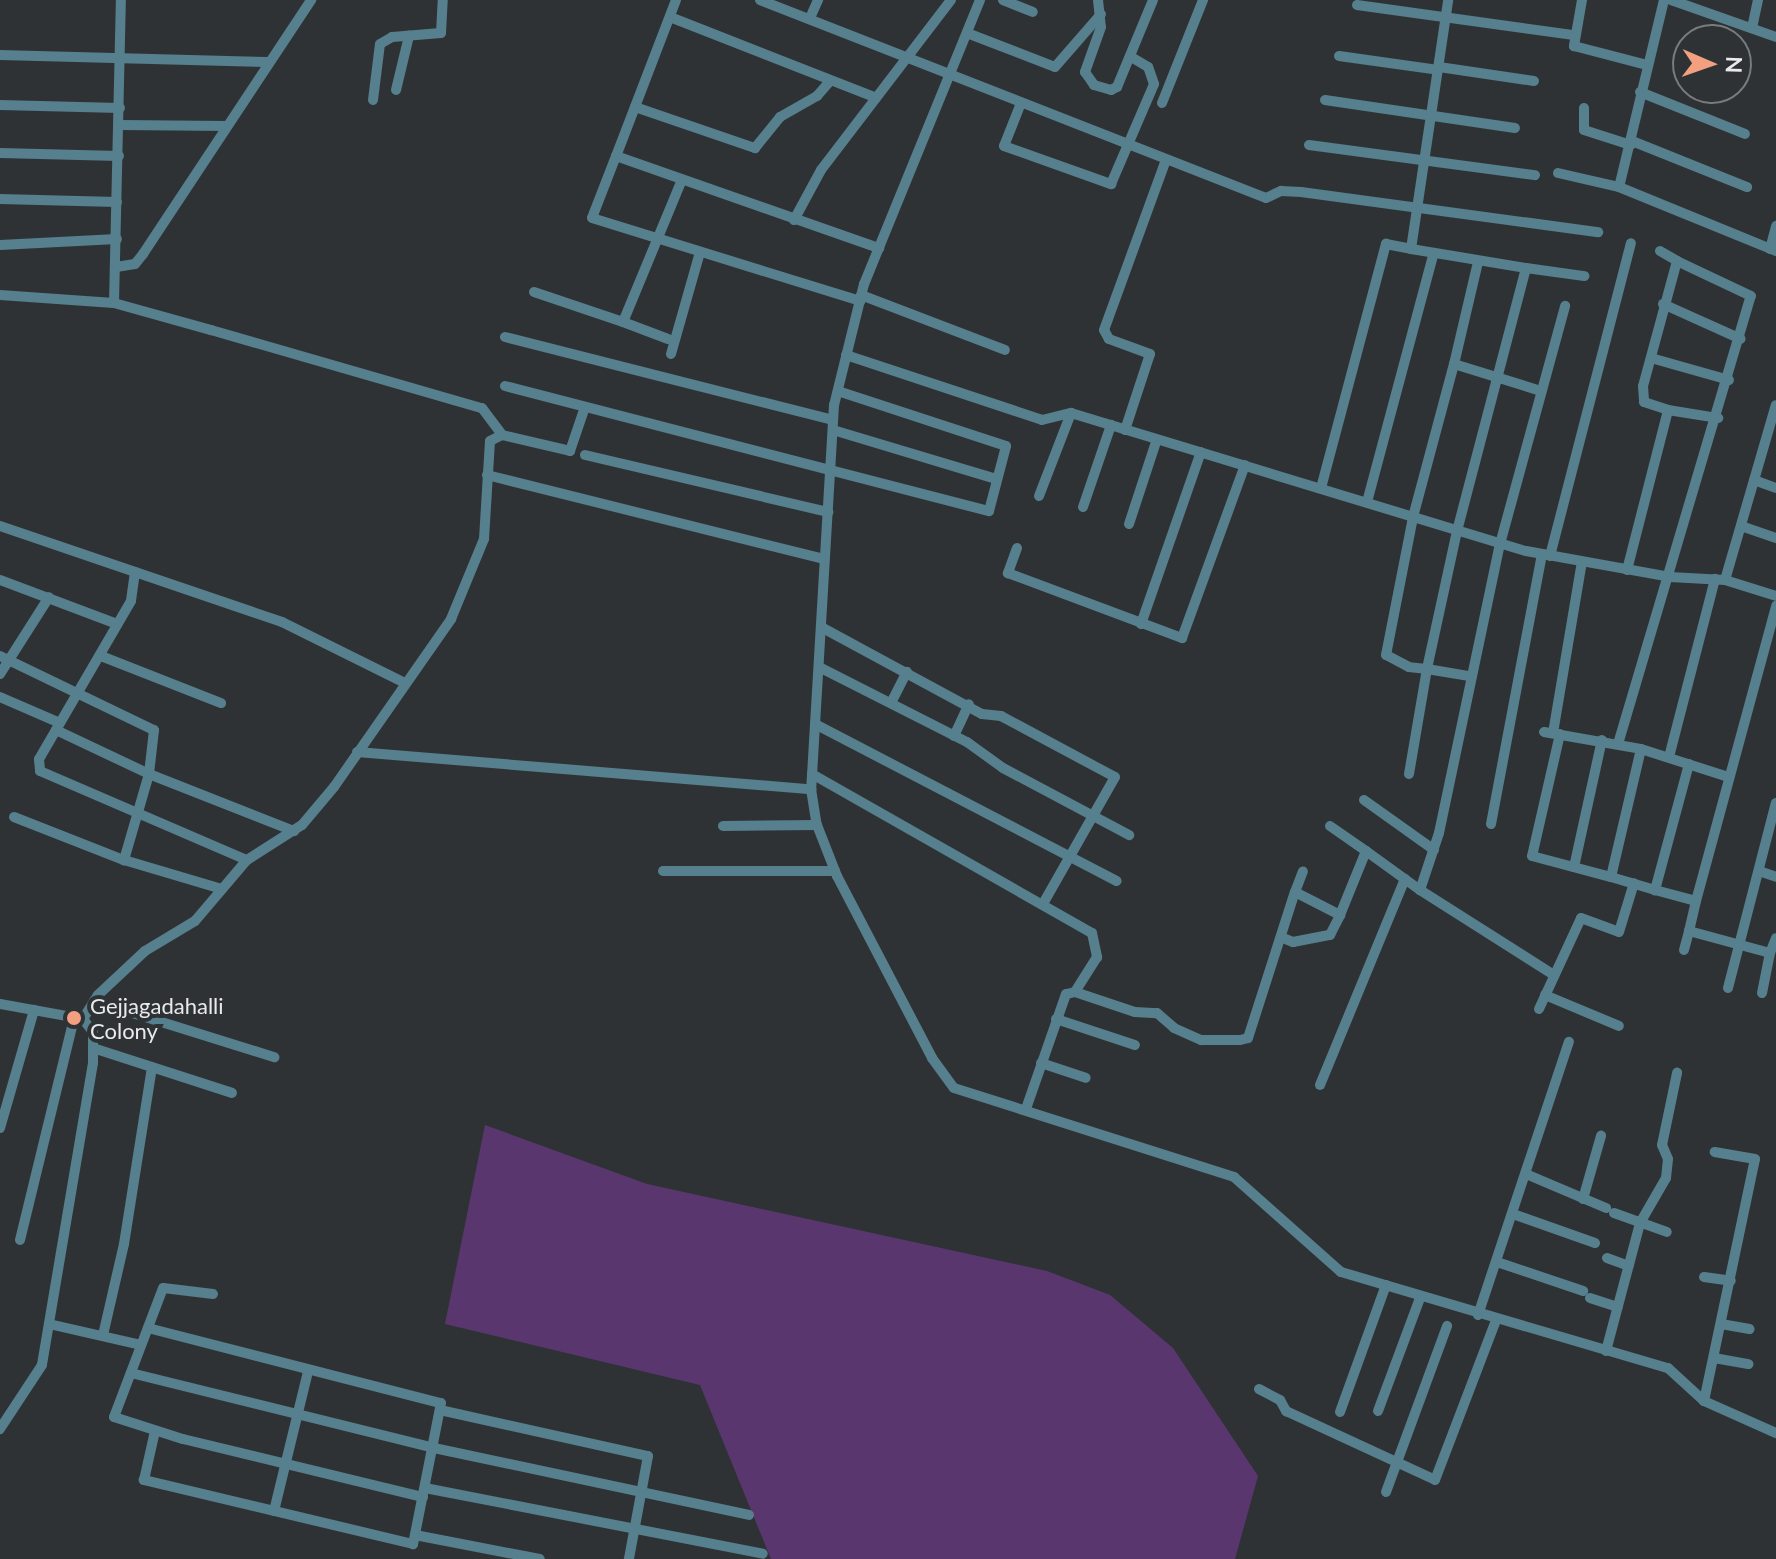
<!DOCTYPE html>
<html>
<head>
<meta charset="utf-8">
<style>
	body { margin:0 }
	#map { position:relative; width:1776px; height:1559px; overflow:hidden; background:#2f3235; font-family:Lato,sans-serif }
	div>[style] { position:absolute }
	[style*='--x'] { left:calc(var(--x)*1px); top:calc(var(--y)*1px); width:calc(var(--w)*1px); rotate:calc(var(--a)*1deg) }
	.green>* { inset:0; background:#59376e }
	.minor>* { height:10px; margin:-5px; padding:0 5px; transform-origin:5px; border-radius:5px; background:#56808d }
	.dots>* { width:22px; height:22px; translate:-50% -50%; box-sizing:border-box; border:4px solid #2f3235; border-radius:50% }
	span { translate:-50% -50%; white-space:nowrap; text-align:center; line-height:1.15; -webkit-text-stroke:8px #2f3235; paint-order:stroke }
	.poi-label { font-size:22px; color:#e8eaec }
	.left { translate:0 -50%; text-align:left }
	.north { position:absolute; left:1672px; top:24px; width:80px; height:80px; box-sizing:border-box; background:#2f3235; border:2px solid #797c7e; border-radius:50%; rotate:92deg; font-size:22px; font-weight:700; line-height:32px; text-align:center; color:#e8eaec }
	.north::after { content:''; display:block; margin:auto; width:28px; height:36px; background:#f2a080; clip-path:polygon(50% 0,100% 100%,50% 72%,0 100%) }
</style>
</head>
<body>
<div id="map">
	<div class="green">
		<div style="clip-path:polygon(485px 1125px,647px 1184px,1047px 1271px,1110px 1295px,1173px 1348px,1258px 1476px,1235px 1559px,771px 1559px,700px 1385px,445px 1324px)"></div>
	</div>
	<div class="minor">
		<div style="--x:676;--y:0;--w:167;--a:111"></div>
		<div style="--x:616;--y:156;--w:279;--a:19.3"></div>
		<div style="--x:760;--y:0;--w:543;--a:21.37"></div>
		<div style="--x:1266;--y:198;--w:17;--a:-25"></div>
		<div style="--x:1281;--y:191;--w:20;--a:3"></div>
		<div style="--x:1301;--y:192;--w:300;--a:7.7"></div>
		<div style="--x:980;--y:0;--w:307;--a:112.2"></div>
		<div style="--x:864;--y:284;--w:125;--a:103.9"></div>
		<div style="--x:834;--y:405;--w:385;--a:93.4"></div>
		<div style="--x:811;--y:789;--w:36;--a:81"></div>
		<div style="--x:817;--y:825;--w:55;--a:68.6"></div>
		<div style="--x:837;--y:876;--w:205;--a:62.4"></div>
		<div style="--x:932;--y:1058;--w:37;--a:54"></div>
		<div style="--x:954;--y:1088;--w:294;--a:17.6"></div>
		<div style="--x:1234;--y:1177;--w:143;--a:41.6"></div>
		<div style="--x:1341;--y:1272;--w:341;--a:16.4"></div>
		<div style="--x:1668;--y:1368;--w:49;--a:42.5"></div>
		<div style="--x:1704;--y:1401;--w:79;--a:24"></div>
		<div style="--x:1003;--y:0;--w:32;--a:22"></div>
		<div style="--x:1098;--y:0;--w:27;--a:84"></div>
		<div style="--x:1101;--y:27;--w:48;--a:109.6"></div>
		<div style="--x:1085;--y:72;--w:16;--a:55"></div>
		<div style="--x:1094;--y:85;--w:18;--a:16"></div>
		<div style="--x:1111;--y:90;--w:7;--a:-27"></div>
		<div style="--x:1117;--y:87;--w:94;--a:-67.5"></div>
		<div style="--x:1582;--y:0;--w:47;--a:99.9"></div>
		<div style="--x:1574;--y:46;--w:75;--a:14.6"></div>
		<div style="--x:1664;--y:0;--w:192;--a:103.5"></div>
		<div style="--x:1619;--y:187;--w:170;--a:22.2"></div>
		<div style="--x:1671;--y:0;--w:111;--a:19.4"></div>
		<div style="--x:1357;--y:5;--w:219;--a:7.9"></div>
		<div style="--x:670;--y:17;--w:219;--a:21.4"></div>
		<div style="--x:810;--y:18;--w:20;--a:-66"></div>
		<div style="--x:1752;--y:28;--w:29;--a:-78"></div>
		<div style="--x:967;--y:33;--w:94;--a:21.1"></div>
		<div style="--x:1055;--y:67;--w:70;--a:-49"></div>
		<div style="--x:0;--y:55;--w:268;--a:1.5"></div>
		<div style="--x:1339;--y:56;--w:100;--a:8"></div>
		<div style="--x:1439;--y:67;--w:96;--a:8.4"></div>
		<div style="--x:396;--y:90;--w:56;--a:-76.5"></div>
		<div style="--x:1640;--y:92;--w:113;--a:21.8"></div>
		<div style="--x:373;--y:100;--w:56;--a:-82.9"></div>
		<div style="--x:380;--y:44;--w:14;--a:-30"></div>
		<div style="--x:392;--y:37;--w:49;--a:-4.7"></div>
		<div style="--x:441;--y:33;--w:33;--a:-87"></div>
		<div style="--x:1325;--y:100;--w:192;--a:8.4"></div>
		<div style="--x:1021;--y:103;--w:46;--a:111.6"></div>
		<div style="--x:1004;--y:146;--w:114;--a:19.6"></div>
		<div style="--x:1111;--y:184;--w:109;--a:-66.7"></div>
		<div style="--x:1154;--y:84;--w:18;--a:-109"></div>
		<div style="--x:1148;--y:67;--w:21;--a:-149"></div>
		<div style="--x:1162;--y:103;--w:111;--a:-68.3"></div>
		<div style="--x:0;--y:105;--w:120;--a:1.4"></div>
		<div style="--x:635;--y:107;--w:127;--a:18.9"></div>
		<div style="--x:755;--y:148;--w:40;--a:-51"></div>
		<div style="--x:780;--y:117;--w:43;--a:-29.6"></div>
		<div style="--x:817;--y:96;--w:20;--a:-49"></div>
		<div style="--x:1584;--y:108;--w:22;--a:90"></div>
		<div style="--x:1584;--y:130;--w:49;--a:17.7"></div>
		<div style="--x:120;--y:125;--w:106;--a:0.5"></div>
		<div style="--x:1632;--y:141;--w:124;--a:21.8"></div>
		<div style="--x:1309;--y:145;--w:228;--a:7.6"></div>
		<div style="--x:0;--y:153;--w:119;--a:1.4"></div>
		<div style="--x:616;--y:156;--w:66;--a:111.2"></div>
		<div style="--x:592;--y:218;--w:281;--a:17.2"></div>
		<div style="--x:1558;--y:173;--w:63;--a:12.9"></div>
		<div style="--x:0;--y:199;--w:117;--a:1.5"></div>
		<div style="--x:794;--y:220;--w:57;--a:-61.6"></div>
		<div style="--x:821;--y:170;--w:214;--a:-52.6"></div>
		<div style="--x:0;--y:245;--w:117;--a:-2.9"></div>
		<div style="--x:1411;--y:249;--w:117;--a:9.4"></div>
		<div style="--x:1526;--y:268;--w:272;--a:104.7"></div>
		<div style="--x:1457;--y:531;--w:141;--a:102.3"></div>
		<div style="--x:1427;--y:669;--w:18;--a:-174"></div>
		<div style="--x:1409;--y:667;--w:26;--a:-152"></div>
		<div style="--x:1386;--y:655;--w:141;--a:-78.9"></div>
		<div style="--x:1413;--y:517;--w:158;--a:-75"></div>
		<div style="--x:1770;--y:249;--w:24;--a:-75"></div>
		<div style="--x:1660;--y:251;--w:20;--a:30"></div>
		<div style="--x:1478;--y:262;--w:105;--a:103.2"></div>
		<div style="--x:1454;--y:364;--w:91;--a:17.2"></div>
		<div style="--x:116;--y:267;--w:19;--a:-9"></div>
		<div style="--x:135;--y:264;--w:13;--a:-51"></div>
		<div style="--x:143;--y:254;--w:305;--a:-56.5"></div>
		<div style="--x:1526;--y:268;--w:59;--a:7.9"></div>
		<div style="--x:534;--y:292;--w:94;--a:18.6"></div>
		<div style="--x:0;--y:295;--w:114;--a:4"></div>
		<div style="--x:114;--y:303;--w:101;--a:15.6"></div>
		<div style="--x:211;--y:330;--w:282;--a:16.1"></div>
		<div style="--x:482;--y:408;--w:34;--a:53"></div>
		<div style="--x:861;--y:295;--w:154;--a:20.9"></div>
		<div style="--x:114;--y:303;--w:303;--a:-88.7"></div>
		<div style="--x:1663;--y:304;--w:85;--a:24.2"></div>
		<div style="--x:505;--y:337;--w:338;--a:14.2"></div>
		<div style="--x:668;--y:339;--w:48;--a:-159.3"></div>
		<div style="--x:623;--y:322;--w:152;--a:-67.5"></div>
		<div style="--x:671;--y:354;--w:106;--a:-74.1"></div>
		<div style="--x:846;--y:355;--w:206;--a:18.3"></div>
		<div style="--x:1042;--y:420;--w:30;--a:-14"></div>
		<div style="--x:1071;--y:413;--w:475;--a:16.9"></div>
		<div style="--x:1526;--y:551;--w:146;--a:10.2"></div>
		<div style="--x:1670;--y:577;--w:55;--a:3.1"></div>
		<div style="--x:1725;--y:580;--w:53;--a:17.4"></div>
		<div style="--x:1651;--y:358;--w:81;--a:15.8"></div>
		<div style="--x:505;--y:386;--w:500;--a:14.5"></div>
		<div style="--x:989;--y:511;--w:67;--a:-75.3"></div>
		<div style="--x:1006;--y:446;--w:177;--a:-161.9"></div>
		<div style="--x:833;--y:430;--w:170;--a:16.7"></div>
		<div style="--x:1125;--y:430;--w:80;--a:-71.8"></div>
		<div style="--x:1150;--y:354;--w:44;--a:-159.9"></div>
		<div style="--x:1109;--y:339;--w:10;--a:-119"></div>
		<div style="--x:1104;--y:330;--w:181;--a:-70"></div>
		<div style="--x:585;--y:455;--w:250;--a:13.2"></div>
		<div style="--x:487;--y:475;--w:348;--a:14"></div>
		<div style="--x:1754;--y:480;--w:23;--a:20"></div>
		<div style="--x:1321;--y:488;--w:253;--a:-75.1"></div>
		<div style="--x:1386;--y:244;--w:25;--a:11"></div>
		<div style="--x:1411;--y:249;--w:252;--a:-81.5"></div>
		<div style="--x:1039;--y:496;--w:89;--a:-68.9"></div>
		<div style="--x:1367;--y:502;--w:256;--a:-75"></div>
		<div style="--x:1083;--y:507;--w:87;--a:-71.1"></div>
		<div style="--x:1129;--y:524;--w:89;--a:-71.8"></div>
		<div style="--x:0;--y:526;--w:298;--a:18.8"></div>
		<div style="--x:282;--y:622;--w:135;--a:26.4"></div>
		<div style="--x:1741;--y:526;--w:37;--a:19"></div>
		<div style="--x:1017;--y:548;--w:27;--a:110"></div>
		<div style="--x:1008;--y:573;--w:186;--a:20.5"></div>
		<div style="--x:1182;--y:638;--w:184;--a:-70"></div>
		<div style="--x:1550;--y:556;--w:323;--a:-75.5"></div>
		<div style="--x:1627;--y:570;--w:165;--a:-75.6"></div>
		<div style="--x:1668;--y:410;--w:51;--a:9.1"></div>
		<div style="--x:135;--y:572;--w:29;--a:98"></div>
		<div style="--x:131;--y:601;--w:183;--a:120.2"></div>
		<div style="--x:39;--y:759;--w:12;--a:85"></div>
		<div style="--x:40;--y:771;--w:225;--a:23.3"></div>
		<div style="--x:0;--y:580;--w:125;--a:20.6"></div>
		<div style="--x:1725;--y:580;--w:182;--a:-73.8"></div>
		<div style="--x:1141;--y:624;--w:182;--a:-70.8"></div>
		<div style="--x:821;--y:627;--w:183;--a:28.4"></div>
		<div style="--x:982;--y:714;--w:19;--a:6"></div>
		<div style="--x:1001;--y:716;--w:129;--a:28.2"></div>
		<div style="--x:1115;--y:777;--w:146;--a:119.6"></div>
		<div style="--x:0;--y:656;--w:171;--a:25.7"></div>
		<div style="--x:154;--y:730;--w:44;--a:96.5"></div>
		<div style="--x:149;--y:774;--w:90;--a:106.2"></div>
		<div style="--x:101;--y:656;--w:129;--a:21.4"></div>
		<div style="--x:819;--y:667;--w:166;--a:26.9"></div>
		<div style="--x:967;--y:742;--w:44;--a:35.8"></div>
		<div style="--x:1003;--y:768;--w:143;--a:28"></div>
		<div style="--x:0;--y:674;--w:91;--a:-57.5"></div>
		<div style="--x:0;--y:697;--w:65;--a:23.4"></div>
		<div style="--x:891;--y:703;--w:35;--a:-63"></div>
		<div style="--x:815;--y:724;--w:340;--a:27.5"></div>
		<div style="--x:56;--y:730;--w:103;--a:25.3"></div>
		<div style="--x:149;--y:774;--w:156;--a:21.5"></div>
		<div style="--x:1544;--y:732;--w:98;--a:9.9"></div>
		<div style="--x:1641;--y:749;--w:91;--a:17.8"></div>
		<div style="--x:1553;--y:733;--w:173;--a:-80.4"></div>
		<div style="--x:1560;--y:734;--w:125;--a:102.9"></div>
		<div style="--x:1532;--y:856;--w:82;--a:14.9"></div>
		<div style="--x:954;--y:736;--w:35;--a:-65"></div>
		<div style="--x:1618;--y:744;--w:467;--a:-73.5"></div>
		<div style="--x:1751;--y:296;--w:82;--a:-154.7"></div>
		<div style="--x:1677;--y:261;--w:130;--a:105.2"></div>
		<div style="--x:1643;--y:386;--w:16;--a:86"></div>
		<div style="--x:1644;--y:402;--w:25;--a:18"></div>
		<div style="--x:1641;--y:749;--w:131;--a:103.2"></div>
		<div style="--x:1611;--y:877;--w:46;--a:16.5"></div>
		<div style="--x:357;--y:752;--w:456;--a:4.7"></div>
		<div style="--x:1669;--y:757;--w:184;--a:-75.5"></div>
		<div style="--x:1689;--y:764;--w:131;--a:105.1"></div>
		<div style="--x:1655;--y:890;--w:42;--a:15"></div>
		<div style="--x:1696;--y:901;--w:31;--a:103"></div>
		<div style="--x:1689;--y:931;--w:84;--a:15.2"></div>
		<div style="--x:1770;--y:953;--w:16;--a:-68"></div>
		<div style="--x:812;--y:774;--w:322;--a:29.6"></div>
		<div style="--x:1092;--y:933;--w:25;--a:78"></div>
		<div style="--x:1097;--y:957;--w:41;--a:122.2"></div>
		<div style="--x:1075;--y:992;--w:9;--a:167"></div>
		<div style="--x:1066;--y:994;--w:122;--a:109.2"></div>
		<div style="--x:1409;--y:774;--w:107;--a:-80.3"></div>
		<div style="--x:1427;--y:669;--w:43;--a:9.5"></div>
		<div style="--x:1364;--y:800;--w:86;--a:35.5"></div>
		<div style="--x:14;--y:817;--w:118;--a:21.4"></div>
		<div style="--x:124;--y:860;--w:102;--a:16.5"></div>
		<div style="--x:1491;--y:824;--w:274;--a:-79.3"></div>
		<div style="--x:723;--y:826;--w:94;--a:-0.6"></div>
		<div style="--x:1330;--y:826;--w:44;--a:34.8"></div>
		<div style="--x:1574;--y:867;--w:130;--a:-77.6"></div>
		<div style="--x:663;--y:871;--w:172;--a:0"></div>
		<div style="--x:1759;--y:871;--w:18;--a:19"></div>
		<div style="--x:1420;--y:890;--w:159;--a:32.4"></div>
		<div style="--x:1295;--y:892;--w:22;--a:-69"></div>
		<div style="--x:1696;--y:901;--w:306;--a:-74.8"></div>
		<div style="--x:1283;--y:938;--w:11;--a:22"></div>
		<div style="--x:1293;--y:942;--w:38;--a:-11"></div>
		<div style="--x:1330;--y:935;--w:22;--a:-63"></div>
		<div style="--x:1684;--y:950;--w:20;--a:-75"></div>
		<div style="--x:1728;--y:988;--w:191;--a:-75.5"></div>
		<div style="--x:1075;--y:992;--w:63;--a:18.4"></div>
		<div style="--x:1135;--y:1012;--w:22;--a:3"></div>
		<div style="--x:1157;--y:1013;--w:23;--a:41"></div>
		<div style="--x:1174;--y:1028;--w:30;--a:24"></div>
		<div style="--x:1201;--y:1040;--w:39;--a:0"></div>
		<div style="--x:1240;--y:1040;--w:8;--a:-14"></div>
		<div style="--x:1248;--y:1038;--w:153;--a:-72.2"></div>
		<div style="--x:1295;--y:892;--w:51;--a:27.1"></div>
		<div style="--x:1340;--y:915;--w:69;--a:-67.9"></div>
		<div style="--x:1366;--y:851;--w:67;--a:35.8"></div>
		<div style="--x:1420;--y:890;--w:60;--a:-71.6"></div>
		<div style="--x:1439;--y:833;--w:295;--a:-78.1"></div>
		<div style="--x:1500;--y:544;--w:247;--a:-74.7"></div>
		<div style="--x:1762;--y:993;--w:41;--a:-78.7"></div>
		<div style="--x:1545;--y:995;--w:80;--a:22.7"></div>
		<div style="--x:94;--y:1001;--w:189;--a:17.3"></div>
		<div style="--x:0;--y:1004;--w:84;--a:10.2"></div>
		<div style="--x:83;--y:1019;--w:16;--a:52"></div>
		<div style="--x:93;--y:1032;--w:31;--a:90"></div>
		<div style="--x:93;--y:1063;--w:306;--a:99.6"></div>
		<div style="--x:42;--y:1365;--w:77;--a:123.3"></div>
		<div style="--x:1539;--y:1009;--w:100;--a:-65.2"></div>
		<div style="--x:1581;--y:918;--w:40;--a:20.2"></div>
		<div style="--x:1619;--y:932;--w:51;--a:-73"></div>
		<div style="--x:83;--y:1019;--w:28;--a:-58"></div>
		<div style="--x:98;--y:995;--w:64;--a:-43.1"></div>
		<div style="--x:145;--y:951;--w:58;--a:-31"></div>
		<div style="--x:195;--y:921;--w:80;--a:-49.6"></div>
		<div style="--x:247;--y:860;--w:65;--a:-32.5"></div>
		<div style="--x:302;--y:825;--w:50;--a:-49.9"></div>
		<div style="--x:334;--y:787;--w:205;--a:-55.1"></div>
		<div style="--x:451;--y:619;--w:87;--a:-67.6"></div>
		<div style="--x:484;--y:539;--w:98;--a:-86.5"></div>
		<div style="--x:490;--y:441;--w:13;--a:-27"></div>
		<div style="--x:502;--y:435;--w:70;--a:13.2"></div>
		<div style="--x:570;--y:451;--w:46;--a:-71.2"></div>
		<div style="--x:1056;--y:1019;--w:83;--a:18.2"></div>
		<div style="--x:93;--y:1048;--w:146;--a:17.9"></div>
		<div style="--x:1041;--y:1063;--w:47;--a:18.4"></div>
		<div style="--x:1320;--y:1085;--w:223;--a:-67.6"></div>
		<div style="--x:0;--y:1128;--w:123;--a:-73.9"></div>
		<div style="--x:1526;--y:1174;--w:87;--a:23"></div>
		<div style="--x:1583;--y:1199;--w:66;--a:-74.1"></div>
		<div style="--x:1614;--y:1213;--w:56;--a:19.7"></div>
		<div style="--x:1513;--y:1214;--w:87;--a:19.5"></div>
		<div style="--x:20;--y:1240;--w:228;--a:-76.3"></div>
		<div style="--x:1607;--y:1258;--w:23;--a:20"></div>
		<div style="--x:1497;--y:1262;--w:91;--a:18.6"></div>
		<div style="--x:1704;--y:1277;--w:27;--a:8"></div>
		<div style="--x:213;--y:1294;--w:50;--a:-173.2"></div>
		<div style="--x:163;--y:1288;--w:138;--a:110.8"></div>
		<div style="--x:114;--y:1417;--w:72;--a:17.7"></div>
		<div style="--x:183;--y:1439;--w:247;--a:13.6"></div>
		<div style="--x:1590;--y:1298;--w:29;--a:18"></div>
		<div style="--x:1478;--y:1315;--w:288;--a:-71.6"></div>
		<div style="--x:49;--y:1324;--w:94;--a:12.9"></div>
		<div style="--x:1721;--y:1324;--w:29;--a:10"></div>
		<div style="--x:148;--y:1328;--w:302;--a:14.4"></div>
		<div style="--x:441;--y:1403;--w:144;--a:101.2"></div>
		<div style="--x:413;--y:1544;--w:277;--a:-166.6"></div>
		<div style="--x:144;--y:1480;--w:50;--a:-77.3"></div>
		<div style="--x:103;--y:1335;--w:93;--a:-77"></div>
		<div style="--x:124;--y:1244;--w:179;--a:-81"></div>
		<div style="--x:1606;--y:1351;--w:132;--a:-75.1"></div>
		<div style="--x:1640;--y:1223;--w:52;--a:-60"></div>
		<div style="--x:1666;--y:1178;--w:19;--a:-84"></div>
		<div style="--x:1668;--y:1159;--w:15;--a:-113"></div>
		<div style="--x:1662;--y:1145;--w:74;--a:-78.2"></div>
		<div style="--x:1714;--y:1358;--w:35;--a:10"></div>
		<div style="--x:131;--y:1373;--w:312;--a:13.9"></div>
		<div style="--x:434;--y:1448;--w:322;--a:12"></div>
		<div style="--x:1259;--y:1389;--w:24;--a:28"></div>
		<div style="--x:1280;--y:1400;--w:13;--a:61"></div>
		<div style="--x:1286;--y:1411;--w:164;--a:24.8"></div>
		<div style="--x:1435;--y:1480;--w:171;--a:-69.1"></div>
		<div style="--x:1704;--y:1401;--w:247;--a:-78.1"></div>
		<div style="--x:1755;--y:1159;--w:41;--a:-170.1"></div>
		<div style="--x:440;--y:1410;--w:213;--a:12.5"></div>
		<div style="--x:648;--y:1456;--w:105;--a:100.5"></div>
		<div style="--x:1378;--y:1411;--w:121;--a:-69.6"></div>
		<div style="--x:1340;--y:1412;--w:135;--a:-70.1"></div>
		<div style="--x:425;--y:1488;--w:344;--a:11"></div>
		<div style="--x:1386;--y:1492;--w:177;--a:-69.8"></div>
		<div style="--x:274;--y:1511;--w:143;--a:-76.3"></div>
		<div style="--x:415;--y:1535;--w:127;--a:10.9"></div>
	</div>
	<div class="dots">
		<div style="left:74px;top:1018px;background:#f2a080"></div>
	</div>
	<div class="poi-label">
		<span class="left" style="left:90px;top:1018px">Gejjagadahalli<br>Colony</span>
	</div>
	<div class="north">N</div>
</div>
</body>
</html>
